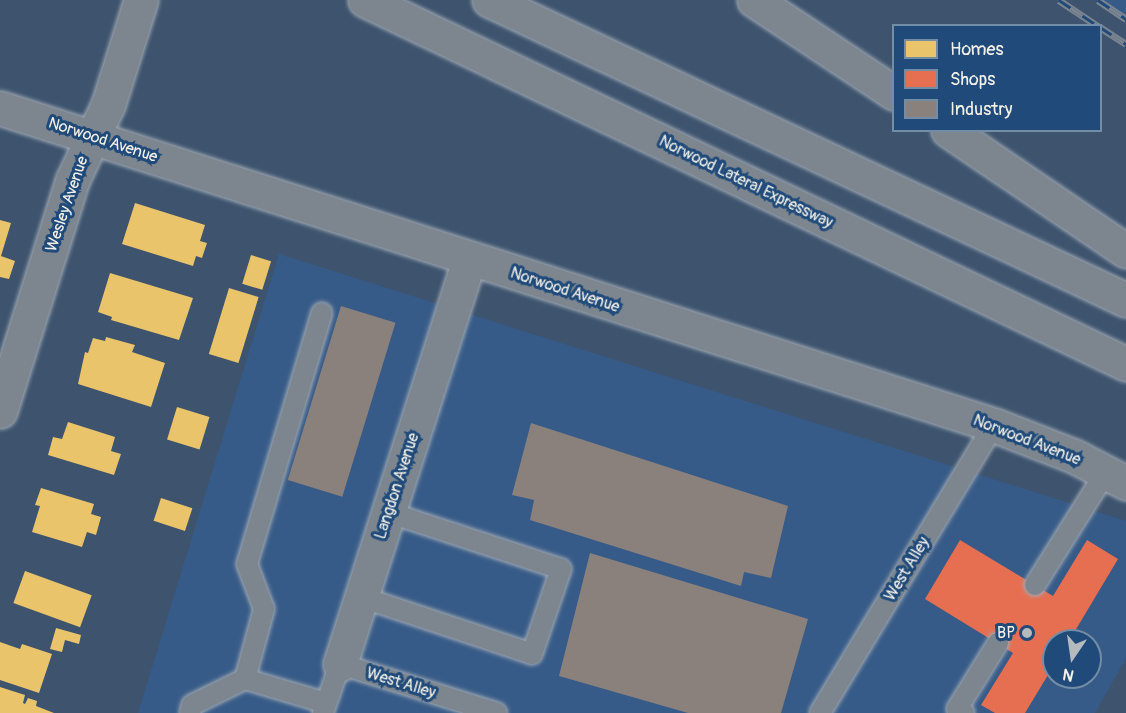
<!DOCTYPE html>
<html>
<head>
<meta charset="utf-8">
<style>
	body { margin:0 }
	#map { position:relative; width:1126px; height:713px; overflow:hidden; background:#3d536e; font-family:Pangolin,sans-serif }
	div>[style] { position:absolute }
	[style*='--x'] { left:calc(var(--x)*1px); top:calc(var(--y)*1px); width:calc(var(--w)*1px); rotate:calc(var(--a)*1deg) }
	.built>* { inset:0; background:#375b88 }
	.homes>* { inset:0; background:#e9c46a; transform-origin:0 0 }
	.shops>* { inset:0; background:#e76f51 }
	.industry>* { inset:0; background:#8a817c; transform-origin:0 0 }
	.roads { filter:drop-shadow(0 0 2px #9fa9b3) drop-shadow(0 0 2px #9fa9b3) }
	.service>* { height:20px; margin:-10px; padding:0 10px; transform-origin:10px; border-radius:10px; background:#7d868f }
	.minor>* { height:33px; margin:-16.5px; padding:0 16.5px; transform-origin:16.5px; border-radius:16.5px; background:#7d868f }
	.tertiary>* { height:33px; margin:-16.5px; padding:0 16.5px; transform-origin:16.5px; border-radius:16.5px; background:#7d868f }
	.motorway>* { height:33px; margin:-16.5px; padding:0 16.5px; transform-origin:16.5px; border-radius:16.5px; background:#7d868f }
	.rail>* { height:7px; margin-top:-3.5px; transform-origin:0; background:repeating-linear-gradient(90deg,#1f4a7a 0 14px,#798490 0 28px); box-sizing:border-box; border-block:2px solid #798490 }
	.dots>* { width:16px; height:16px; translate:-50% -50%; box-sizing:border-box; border:3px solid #1f4a7a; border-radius:50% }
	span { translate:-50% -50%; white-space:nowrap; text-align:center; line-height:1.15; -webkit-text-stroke:6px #1f4a7a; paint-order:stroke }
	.street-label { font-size:16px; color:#f4f1e8 }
	.poi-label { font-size:16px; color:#f4f1e8 }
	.right { translate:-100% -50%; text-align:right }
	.legend { position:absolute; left:892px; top:24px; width:210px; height:108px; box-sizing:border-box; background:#1f4a7a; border:2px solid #748da6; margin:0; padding:8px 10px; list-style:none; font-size:18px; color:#f4f1e8 }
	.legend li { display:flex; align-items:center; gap:12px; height:30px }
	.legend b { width:30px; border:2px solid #748da6 }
	.north { position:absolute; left:1042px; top:629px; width:60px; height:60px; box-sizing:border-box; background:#1f4a7a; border:2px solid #748da6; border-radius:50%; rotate:193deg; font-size:16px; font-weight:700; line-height:24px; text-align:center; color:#f4f1e8 }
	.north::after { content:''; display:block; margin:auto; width:21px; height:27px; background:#b4babd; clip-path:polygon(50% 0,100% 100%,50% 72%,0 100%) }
</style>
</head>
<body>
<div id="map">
	<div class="built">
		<div style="clip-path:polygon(1098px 0,1126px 0,1126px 19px)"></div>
		<div style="clip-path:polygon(evenodd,279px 254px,1126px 521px,1126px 658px,1095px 713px,138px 713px,279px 254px,1054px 641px,1090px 641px,1090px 677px,1054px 677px,1054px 641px)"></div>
	</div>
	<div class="homes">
		<div style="clip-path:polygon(135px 203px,205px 225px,200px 241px,207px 243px,202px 258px,196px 256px,193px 266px,122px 244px)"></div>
		<div style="clip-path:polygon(0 220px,11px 223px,1px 256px,15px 261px,9px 279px,0 277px)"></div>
		<div style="left:251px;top:255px;width:21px;height:30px;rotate:17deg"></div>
		<div style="clip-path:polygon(110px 273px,193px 298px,179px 340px,111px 320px,112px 317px,98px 312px)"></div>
		<div style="left:229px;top:288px;width:31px;height:69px;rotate:17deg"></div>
		<div style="clip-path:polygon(106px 337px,135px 345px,132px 352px,165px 363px,151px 407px,78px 384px,85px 352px,88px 353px,93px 338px,105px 341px)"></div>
		<div style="left:177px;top:407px;width:34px;height:34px;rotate:17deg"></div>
		<div style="clip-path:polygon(68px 422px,115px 437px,111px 451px,121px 454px,114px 475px,48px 455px,53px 437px,62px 439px)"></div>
		<div style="clip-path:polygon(41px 488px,94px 504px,91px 514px,101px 517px,96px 535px,87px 532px,82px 547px,32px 532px,40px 506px,35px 505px)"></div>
		<div style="left:161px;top:498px;width:33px;height:24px;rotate:18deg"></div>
		<div style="left:25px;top:571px;width:71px;height:34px;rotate:20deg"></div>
		<div style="clip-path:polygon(56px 628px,81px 635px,79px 644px,65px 640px,62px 652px,50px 649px)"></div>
		<div style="clip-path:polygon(0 642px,20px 649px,22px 644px,52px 654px,39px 693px,0 680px)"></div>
		<div style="clip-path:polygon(0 687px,25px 695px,23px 703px,25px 704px,28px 698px,37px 701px,36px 706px,54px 713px,0 713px)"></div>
	</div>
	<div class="shops">
		<div style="clip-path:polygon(960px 540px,1053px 596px,1087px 540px,1118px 559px,1069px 641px,1054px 641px,1054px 665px,1025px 713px,995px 713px,981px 705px,1013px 653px,925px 599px)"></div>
	</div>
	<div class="industry">
		<div style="left:341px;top:306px;width:57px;height:182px;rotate:17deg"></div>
		<div style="clip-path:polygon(531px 423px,788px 506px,771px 578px,744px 572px,741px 586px,530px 520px,534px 500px,512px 495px)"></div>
		<div style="clip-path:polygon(590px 553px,808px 619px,781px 713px,688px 713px,559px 676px)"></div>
	</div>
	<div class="roads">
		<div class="service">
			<div style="--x:1035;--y:585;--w:133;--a:-57.9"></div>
			<div style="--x:361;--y:597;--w:180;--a:18.4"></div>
			<div style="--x:532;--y:654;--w:90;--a:-71.2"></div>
			<div style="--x:561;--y:569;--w:182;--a:-161.8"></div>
			<div style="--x:245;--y:679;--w:84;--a:16.5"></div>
			<div style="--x:190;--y:713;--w:8;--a:-76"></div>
			<div style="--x:192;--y:705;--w:59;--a:-26.1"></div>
			<div style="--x:245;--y:679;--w:73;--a:-74.8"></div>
			<div style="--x:264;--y:609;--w:48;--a:-110.7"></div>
			<div style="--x:247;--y:564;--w:262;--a:-73.4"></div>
			<div style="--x:323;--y:713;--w:52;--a:-70.9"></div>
			<div style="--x:340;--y:664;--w:164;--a:17.3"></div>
			<div style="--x:820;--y:713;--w:336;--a:-58.9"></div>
			<div style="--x:964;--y:713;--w:8;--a:-150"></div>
			<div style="--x:957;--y:709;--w:78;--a:-58.2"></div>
		</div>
		<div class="minor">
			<div style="--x:0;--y:411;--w:241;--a:-72.6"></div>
			<div style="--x:72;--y:181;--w:84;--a:-64.7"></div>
			<div style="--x:108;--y:105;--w:110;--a:-72.6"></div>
			<div style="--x:340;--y:664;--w:425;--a:-72.3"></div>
		</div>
		<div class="tertiary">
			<div style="--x:0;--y:108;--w:1043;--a:17.69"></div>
			<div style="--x:994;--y:425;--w:86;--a:21.2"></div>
			<div style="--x:1074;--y:456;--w:59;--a:27.4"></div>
		</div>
		<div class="motorway">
			<div style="--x:365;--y:0;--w:844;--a:25.56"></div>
			<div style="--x:489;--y:0;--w:704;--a:25.22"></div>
			<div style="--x:754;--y:0;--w:168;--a:33.6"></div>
			<div style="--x:948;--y:130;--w:215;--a:34.2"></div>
		</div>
	</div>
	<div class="rail">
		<div style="--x:1059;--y:0;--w:47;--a:33.7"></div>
		<div style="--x:1098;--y:0;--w:34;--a:34"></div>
		<div style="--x:1100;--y:27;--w:31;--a:33"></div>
	</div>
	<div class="dots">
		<div style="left:1027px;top:633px;background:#b4babd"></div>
	</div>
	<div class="street-label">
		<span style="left:103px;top:140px;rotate:18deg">Norwood Avenue</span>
		<span style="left:746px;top:182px;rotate:26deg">Norwood Lateral Expressway</span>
		<span style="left:67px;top:204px;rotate:-71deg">Wesley Avenue</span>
		<span style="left:565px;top:290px;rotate:18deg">Norwood Avenue</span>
		<span style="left:1027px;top:440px;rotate:21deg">Norwood Avenue</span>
		<span style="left:397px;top:486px;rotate:-72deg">Langdon Avenue</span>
		<span style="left:907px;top:569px;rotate:-59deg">West Alley</span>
		<span style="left:401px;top:683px;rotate:17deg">West Alley</span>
	</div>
	<div class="poi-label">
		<span class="right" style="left:1015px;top:633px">BP</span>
	</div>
	<ul class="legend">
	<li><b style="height:16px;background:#e9c46a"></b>Homes</li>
	<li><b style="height:16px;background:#e76f51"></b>Shops</li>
	<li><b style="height:16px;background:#8a817c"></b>Industry</li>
	</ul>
	<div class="north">N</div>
</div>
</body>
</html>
